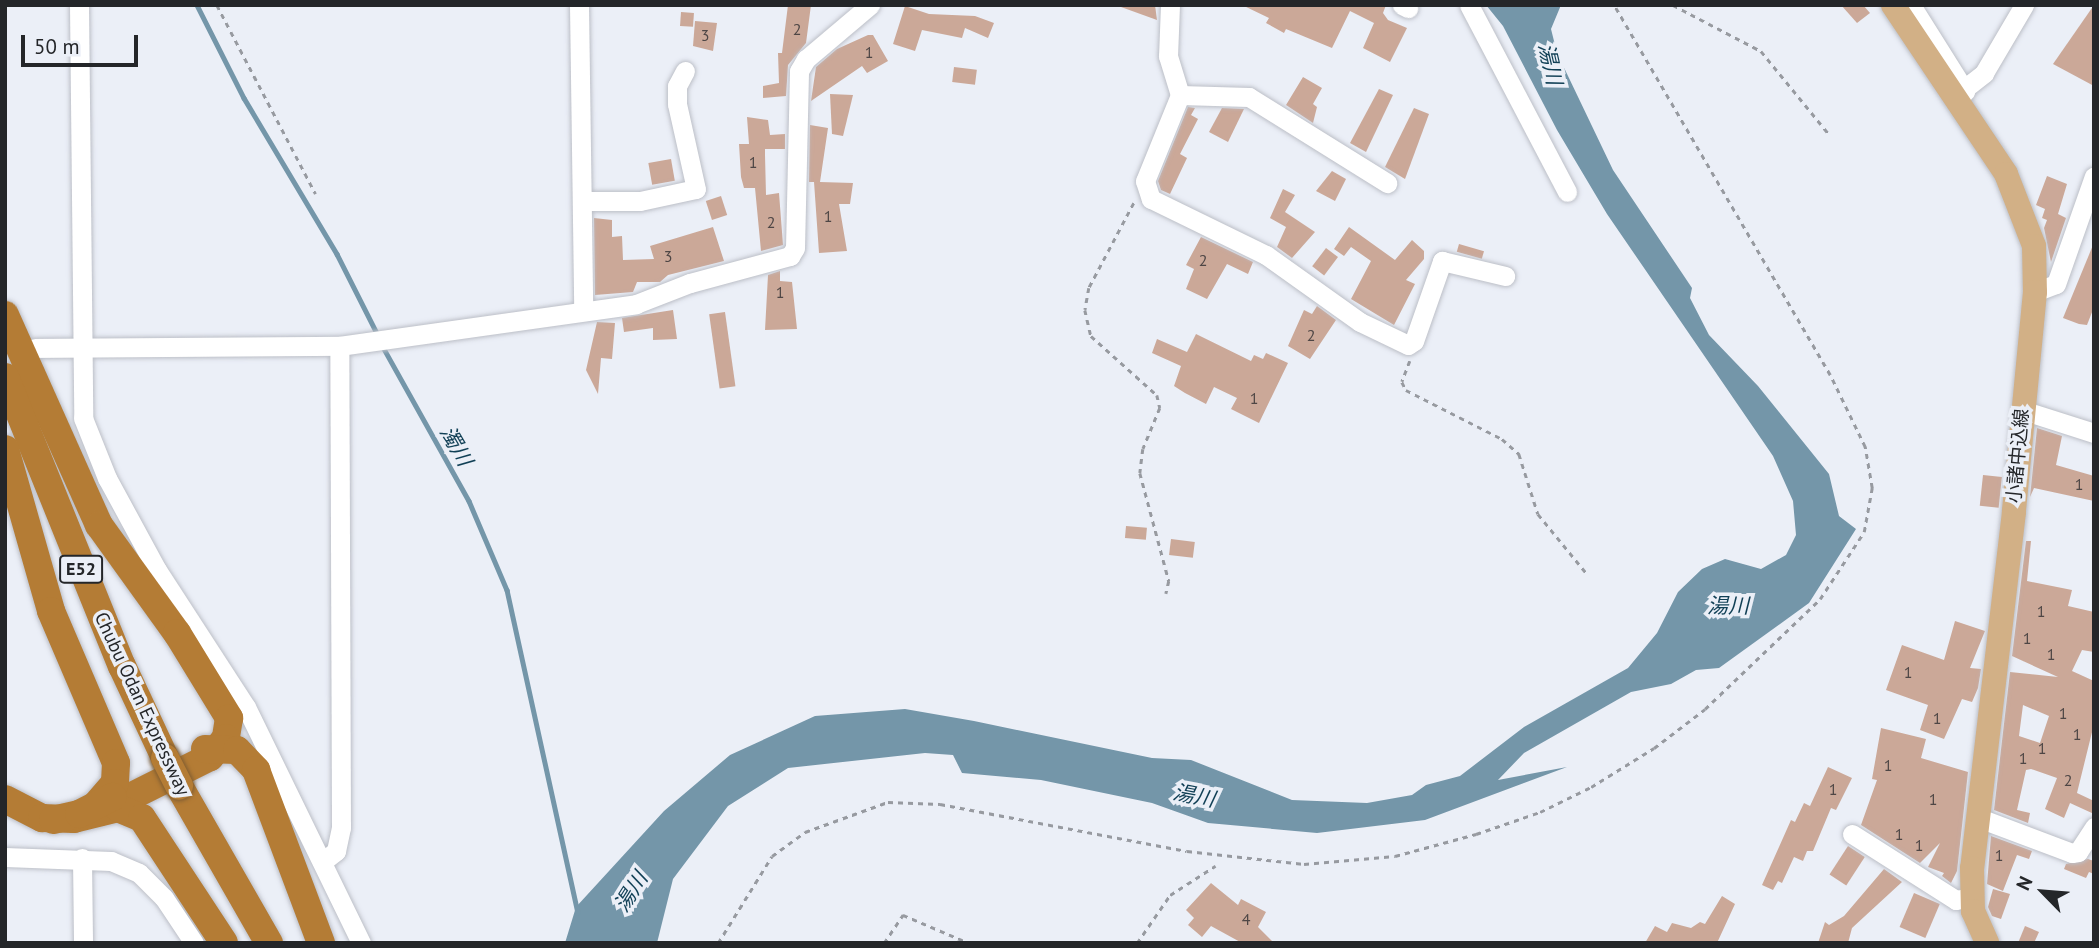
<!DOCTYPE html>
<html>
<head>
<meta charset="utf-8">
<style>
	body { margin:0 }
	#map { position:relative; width:2099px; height:948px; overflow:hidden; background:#ebeff7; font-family:"PT Sans","Noto Sans JP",sans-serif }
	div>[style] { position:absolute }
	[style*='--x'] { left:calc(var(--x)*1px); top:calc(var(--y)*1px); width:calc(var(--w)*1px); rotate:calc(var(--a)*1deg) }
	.water>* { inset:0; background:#7496a9 }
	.stream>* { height:4.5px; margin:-2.25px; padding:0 2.25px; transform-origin:2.25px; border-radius:2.25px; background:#7496a9 }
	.building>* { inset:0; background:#cba898; transform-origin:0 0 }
	.path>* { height:2.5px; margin-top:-1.25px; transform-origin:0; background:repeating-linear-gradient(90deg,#979aa0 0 5px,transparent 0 10px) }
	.roads { filter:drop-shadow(0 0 2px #bcbfc7) drop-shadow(0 0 2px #bcbfc7) }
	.minor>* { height:19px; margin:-9.5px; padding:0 9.5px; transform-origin:9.5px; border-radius:9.5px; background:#fff }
	.major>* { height:24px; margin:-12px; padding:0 12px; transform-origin:12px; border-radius:12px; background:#d2b086 }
	.highway>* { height:28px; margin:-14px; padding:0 14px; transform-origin:14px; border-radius:14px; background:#b47c35 }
	.bridges { filter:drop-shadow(0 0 2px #825e31) drop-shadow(0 0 2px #825e31) }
	.highway-bridge>* { height:28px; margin:-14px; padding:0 14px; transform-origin:14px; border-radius:14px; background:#b47c35 }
	span { translate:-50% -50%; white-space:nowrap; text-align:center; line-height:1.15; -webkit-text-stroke:7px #ebeff7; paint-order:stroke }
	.number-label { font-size:16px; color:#4e4645 }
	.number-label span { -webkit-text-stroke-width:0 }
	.shield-label span { padding:2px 5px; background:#ebeff7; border:2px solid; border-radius:5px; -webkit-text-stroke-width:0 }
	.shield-label { font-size:18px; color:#242629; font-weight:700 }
	.street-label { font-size:19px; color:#242629 }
	.water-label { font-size:21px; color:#103f55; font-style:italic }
	.frame { position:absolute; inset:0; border:7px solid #242629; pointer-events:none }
	.north { position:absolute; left:2008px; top:857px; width:70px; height:70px; -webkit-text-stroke:5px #ebeff7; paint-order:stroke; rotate:295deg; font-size:19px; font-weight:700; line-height:28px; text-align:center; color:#242629 }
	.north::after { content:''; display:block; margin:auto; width:24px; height:32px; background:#242629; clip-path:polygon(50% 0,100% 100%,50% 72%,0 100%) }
	.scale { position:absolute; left:21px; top:35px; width:117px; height:32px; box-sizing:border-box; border:4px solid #242629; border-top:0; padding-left:9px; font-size:21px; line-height:24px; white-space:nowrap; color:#242629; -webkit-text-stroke:5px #ebeff7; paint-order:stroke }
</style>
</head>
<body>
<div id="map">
	<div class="water">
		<div style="clip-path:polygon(1486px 5px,1561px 5px,1551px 29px,1557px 53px,1613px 170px,1692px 288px,1690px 298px,1709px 335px,1758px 386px,1829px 474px,1839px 516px,1856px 529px,1809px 603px,1719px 668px,1696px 670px,1671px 684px,1631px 692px,1524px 753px,1498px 780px,1567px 767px,1425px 820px,1317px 833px,1208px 823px,1152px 803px,1041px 780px,962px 773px,953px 755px,925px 753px,788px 768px,728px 806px,673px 879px,657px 943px,565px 943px,576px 907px,664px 811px,730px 755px,815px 716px,905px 709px,974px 721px,1152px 758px,1191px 760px,1292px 800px,1367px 803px,1412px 795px,1426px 785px,1460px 776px,1524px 727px,1628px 668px,1657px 633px,1678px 592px,1702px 569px,1725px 559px,1761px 569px,1786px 555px,1796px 535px,1793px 501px,1773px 456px,1607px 214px,1557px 130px,1503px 26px)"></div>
	</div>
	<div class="stream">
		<div style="--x:197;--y:5;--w:104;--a:63.2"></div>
		<div style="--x:244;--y:98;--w:182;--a:59.2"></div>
		<div style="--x:337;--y:254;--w:91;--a:63.2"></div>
		<div style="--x:383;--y:347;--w:176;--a:60.8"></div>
		<div style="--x:469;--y:501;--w:97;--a:66.9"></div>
		<div style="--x:507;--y:590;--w:330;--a:77.6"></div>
	</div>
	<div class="building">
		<div style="clip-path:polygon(788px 5px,811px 5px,806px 43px,788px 65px,786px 96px,763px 98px,763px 86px,779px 83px,778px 53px,782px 53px)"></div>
		<div style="clip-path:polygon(1121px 5px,1155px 5px,1157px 20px,1121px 7px)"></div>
		<div style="clip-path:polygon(1242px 5px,1386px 5px,1383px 13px,1388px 20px,1407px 28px,1390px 62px,1363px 48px,1374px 23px,1350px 11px,1332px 48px,1286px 29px,1284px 33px,1266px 23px,1269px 18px)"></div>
		<div style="clip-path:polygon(1841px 5px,1863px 5px,1870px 13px,1857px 23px)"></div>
		<div style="clip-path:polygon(2094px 5px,2094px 86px,2053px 64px)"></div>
		<div style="clip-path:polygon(905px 6px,929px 14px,975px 16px,994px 23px,988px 38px,965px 28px,962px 38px,922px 30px,915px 51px,893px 44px)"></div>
		<div style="left:681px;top:12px;width:13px;height:14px;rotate:4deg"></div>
		<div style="clip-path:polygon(695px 21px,717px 23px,713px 51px,693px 46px)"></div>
		<div style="clip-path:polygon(868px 35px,873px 35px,888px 61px,867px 73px,862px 66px,811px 101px,816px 67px,837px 49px)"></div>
		<div style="left:954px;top:67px;width:23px;height:15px;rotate:7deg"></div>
		<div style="clip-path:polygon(1303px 77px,1322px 88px,1313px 104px,1317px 107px,1313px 123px,1286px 105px)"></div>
		<div style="clip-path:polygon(1379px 89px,1393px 95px,1366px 152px,1350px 143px)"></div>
		<div style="clip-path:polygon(830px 94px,853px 95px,843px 136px,832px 134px)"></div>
		<div style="clip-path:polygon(1188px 107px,1195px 108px,1191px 115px,1198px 119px,1180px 154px,1187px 158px,1170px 194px,1161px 190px,1158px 181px)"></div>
		<div style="clip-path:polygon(1222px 108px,1244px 109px,1228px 142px,1209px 132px)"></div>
		<div style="clip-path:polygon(1414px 108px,1429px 114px,1405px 179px,1385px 167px)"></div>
		<div style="clip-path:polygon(747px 117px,768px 120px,770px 135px,785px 134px,785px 149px,765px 149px,765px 155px,766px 195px,779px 193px,783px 245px,761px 251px,755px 188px,744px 188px,741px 177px,739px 144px,749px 144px)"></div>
		<div style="clip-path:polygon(810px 125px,828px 128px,820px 182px,853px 183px,850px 204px,839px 204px,847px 251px,819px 253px,814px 182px,809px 182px)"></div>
		<div style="left:671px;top:159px;width:22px;height:23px;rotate:80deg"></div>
		<div style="clip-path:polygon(1332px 171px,1346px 179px,1335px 201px,1316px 191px)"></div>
		<div style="clip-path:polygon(2047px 176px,2067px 184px,2058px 214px,2066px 218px,2051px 262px,2044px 228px,2047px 220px,2042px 218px,2045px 209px,2036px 205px)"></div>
		<div style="clip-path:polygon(1283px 189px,1295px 195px,1285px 212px,1315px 232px,1292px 258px,1277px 247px,1286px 227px,1270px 218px)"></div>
		<div style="left:721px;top:196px;width:20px;height:16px;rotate:72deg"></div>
		<div style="clip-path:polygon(594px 218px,612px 220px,612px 237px,622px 236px,623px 260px,654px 259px,650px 246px,713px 227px,724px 261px,668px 275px,660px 282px,637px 282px,633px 292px,595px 295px)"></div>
		<div style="clip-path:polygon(1349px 227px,1395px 260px,1412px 240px,1424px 251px,1424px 259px,1406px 280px,1415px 284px,1394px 325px,1351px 299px,1371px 261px,1351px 247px,1344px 256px,1334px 249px)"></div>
		<div style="clip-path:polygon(1201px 237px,1253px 262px,1248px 274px,1227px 264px,1207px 299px,1186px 289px,1194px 269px,1186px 265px)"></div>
		<div style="left:1459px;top:244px;width:26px;height:8px;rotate:16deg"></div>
		<div style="clip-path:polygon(2093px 245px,2094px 307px,2087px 325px,2079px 324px,2063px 318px)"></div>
		<div style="left:1326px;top:248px;width:15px;height:23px;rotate:37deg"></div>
		<div style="clip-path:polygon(780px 271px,780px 281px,792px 282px,797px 329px,765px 330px,768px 275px)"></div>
		<div style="clip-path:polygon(1317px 306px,1336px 320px,1310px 359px,1288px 346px,1304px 310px,1312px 314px)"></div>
		<div style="clip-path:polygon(673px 310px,677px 339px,653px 340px,653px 328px,624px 332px,622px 318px)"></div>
		<div style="left:725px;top:312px;width:75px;height:16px;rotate:82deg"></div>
		<div style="clip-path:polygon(597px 322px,615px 323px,612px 359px,601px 358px,598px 394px,586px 370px)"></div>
		<div style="clip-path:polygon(1196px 334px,1251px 361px,1254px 355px,1263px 359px,1266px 353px,1288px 363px,1259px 423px,1231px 409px,1237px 398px,1214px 387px,1206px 404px,1185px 393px,1174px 386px,1181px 366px,1152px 353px,1157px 339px,1187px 352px)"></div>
		<div style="clip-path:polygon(2037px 428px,2062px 436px,2056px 465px,2094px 476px,2094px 501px,2034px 488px,2030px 497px)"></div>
		<div style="left:1983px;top:475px;width:19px;height:31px;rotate:6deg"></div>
		<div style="left:1126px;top:526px;width:21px;height:12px;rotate:5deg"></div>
		<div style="left:1171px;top:539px;width:24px;height:16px;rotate:7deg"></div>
		<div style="clip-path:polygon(evenodd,2026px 541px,2031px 541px,2027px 581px,2072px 590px,2068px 606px,2094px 612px,2094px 652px,2082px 650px,2072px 671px,2094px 681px,2094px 724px,2077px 793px,2094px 801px,2094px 814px,2070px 803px,2064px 818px,2045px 809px,2057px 778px,2031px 769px,2026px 770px,2017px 810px,2030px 813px,2028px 823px,1994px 810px,2010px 672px,2058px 677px,2012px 656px,2026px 541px,2023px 705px,2049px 716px,2040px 743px,2019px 736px,2023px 705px)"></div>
		<div style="clip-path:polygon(1955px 621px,1985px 631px,1970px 668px,1981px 669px,1978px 688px,1972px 702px,1962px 699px,1944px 739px,1920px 730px,1928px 705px,1886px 690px,1902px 645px,1944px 660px)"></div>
		<div style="clip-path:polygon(1881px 728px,1926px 739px,1921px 758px,1968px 772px,1957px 871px,1951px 883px,1942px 876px,1944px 873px,1928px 867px,1940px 843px,1920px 863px,1861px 825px,1877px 780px,1872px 779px)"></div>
		<div style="clip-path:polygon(1828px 767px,1852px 778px,1836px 810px,1831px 808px,1813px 851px,1807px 851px,1803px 861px,1794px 857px,1782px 883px,1778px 881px,1773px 890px,1762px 885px,1791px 820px,1795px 822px,1804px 803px,1810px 806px)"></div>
		<div style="clip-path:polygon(1991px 836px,2032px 851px,2029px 859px,2017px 855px,2003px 891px,1987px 884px)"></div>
		<div style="left:1848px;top:846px;width:20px;height:34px;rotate:33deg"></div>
		<div style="clip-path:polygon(2088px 859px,2094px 861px,2094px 874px,2089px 872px,2086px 878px,2064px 869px,2066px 864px)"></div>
		<div style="clip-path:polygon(1884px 869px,1902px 882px,1852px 928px,1848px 943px,1818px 943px,1825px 922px,1829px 925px,1844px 916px)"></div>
		<div style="clip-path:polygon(1211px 883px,1238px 905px,1241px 899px,1266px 912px,1258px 927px,1274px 943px,1242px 943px,1211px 926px,1202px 937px,1188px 925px,1194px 918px,1186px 910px)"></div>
		<div style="clip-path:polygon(1993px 889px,2010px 894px,2001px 919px,1992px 916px,1988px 907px)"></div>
		<div style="left:1914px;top:893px;width:28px;height:37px;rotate:23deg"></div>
		<div style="clip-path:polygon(1722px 896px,1735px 904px,1717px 943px,1645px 943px,1655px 926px,1667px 932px,1672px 923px,1691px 928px,1700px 922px,1705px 924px)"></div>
		<div style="clip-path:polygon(2025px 926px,2039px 932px,2034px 943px,2018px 943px)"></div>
	</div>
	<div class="path">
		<div style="--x:217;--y:5;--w:213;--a:62.4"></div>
		<div style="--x:1673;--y:5;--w:99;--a:27.6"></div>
		<div style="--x:1761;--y:51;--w:107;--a:50.7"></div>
		<div style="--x:1134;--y:203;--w:96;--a:117.9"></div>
		<div style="--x:1089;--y:288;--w:22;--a:100"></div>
		<div style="--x:1085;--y:310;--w:27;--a:77"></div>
		<div style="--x:1091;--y:336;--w:89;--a:41.8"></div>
		<div style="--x:1157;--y:395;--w:13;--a:77"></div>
		<div style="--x:1160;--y:408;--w:44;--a:112.5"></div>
		<div style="--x:1143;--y:449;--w:24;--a:97"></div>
		<div style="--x:1140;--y:473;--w:112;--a:75"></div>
		<div style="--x:1169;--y:581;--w:13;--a:103"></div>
		<div style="--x:1410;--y:361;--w:22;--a:111"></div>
		<div style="--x:1402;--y:382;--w:9;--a:63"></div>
		<div style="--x:1406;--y:390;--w:108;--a:27"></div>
		<div style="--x:1502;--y:439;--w:23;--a:41"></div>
		<div style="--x:1519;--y:454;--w:63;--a:72.4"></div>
		<div style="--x:1538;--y:514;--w:79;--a:50.7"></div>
		<div style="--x:718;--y:943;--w:102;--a:-58.2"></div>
		<div style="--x:772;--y:856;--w:41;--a:-36"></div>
		<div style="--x:805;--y:832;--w:88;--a:-19.9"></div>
		<div style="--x:888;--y:802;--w:52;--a:2.2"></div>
		<div style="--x:940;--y:804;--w:251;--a:10.8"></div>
		<div style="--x:1187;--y:851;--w:118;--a:6.3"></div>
		<div style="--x:1304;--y:864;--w:91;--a:-5"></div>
		<div style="--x:1395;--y:856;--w:84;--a:-15.2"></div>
		<div style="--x:1476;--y:834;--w:68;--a:-19"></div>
		<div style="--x:1540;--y:812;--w:57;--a:-26.1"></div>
		<div style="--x:1591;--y:787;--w:74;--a:-31.8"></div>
		<div style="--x:1654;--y:748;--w:64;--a:-37.4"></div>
		<div style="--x:1705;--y:709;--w:159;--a:-43.7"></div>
		<div style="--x:1820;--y:599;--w:80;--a:-56.7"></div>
		<div style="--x:1864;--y:532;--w:45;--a:-79.7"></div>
		<div style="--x:1872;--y:488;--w:42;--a:-99.7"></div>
		<div style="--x:1865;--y:447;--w:80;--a:-115.9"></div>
		<div style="--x:1830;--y:375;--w:428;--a:-120.3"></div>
		<div style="--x:884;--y:943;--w:34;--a:-56"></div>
		<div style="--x:903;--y:915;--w:72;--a:23"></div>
		<div style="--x:1137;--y:943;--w:58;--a:-55.5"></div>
		<div style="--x:1170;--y:895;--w:54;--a:-32.8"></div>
	</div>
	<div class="roads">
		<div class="minor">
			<div style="--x:79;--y:5;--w:413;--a:89.4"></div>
			<div style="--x:83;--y:418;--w:65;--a:68.2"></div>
			<div style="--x:107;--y:478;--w:105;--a:61.5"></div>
			<div style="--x:157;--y:570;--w:163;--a:57"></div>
			<div style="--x:246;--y:707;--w:263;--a:64"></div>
			<div style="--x:579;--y:5;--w:303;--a:89.2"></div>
			<div style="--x:1170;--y:5;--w:51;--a:92.2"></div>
			<div style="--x:1168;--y:56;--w:41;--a:72.9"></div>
			<div style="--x:1180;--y:95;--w:93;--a:112.1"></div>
			<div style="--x:1145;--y:181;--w:19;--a:72"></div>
			<div style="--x:1151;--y:199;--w:128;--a:26"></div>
			<div style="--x:1266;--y:255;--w:115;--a:35.5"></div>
			<div style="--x:1360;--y:322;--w:53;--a:25.6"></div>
			<div style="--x:1408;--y:345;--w:7;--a:-34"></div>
			<div style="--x:1414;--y:341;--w:85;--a:-70.7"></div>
			<div style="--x:1442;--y:261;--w:65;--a:13.4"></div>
			<div style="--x:1402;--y:5;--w:7;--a:27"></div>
			<div style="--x:1469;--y:5;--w:211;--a:62.3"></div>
			<div style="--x:1911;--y:5;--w:102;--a:57.9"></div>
			<div style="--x:1180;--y:95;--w:69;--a:1.7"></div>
			<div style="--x:1249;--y:97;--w:163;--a:31.9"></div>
			<div style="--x:1955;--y:96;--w:37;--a:-38"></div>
			<div style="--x:1984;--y:73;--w:79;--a:-59.5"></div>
			<div style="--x:582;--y:201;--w:58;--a:0"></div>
			<div style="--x:640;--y:201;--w:57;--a:-12.1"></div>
			<div style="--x:696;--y:189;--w:87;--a:-102.6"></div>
			<div style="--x:677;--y:104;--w:18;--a:-90"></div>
			<div style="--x:677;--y:86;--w:17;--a:-62"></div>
			<div style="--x:2035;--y:292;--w:22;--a:-21"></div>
			<div style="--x:2056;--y:284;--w:114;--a:-70.6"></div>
			<div style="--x:35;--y:348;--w:304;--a:-0.4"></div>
			<div style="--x:339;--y:346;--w:300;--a:-8"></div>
			<div style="--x:636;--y:304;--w:58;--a:-21.3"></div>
			<div style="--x:690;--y:283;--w:104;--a:-15.1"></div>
			<div style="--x:790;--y:256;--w:9;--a:-58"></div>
			<div style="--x:795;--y:248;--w:177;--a:-88.7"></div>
			<div style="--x:799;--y:71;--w:14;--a:-60"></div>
			<div style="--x:806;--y:59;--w:84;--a:-40.2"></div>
			<div style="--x:2022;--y:410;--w:76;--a:17.7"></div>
			<div style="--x:1979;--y:818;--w:99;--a:20.6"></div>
			<div style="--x:2072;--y:853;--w:6;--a:-9"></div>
			<div style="--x:2078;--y:852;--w:30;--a:-57"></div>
			<div style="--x:1852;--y:834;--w:123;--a:32.4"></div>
			<div style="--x:1956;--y:900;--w:15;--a:-11"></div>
			<div style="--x:5;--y:857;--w:106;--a:2.2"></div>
			<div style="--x:111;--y:861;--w:30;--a:23"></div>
			<div style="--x:139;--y:873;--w:35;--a:45"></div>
			<div style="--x:164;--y:898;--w:54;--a:56.3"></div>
			<div style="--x:82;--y:858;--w:85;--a:89.3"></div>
			<div style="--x:322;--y:862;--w:18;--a:-38"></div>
			<div style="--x:336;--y:851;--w:24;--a:-78"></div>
			<div style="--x:341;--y:828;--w:482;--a:-90.2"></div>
		</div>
		<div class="major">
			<div style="--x:1893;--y:5;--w:203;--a:56.2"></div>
			<div style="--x:2006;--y:174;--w:77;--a:68.7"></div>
			<div style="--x:2034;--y:246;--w:46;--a:88.8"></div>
			<div style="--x:2035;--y:292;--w:221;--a:95.5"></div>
			<div style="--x:2014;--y:512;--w:358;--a:96.7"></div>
			<div style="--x:1972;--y:868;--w:43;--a:88.7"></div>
			<div style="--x:1973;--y:911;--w:35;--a:66"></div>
		</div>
		<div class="highway">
			<div style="--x:5;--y:315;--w:230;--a:65.9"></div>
			<div style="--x:99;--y:525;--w:133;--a:54.2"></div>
			<div style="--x:177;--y:633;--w:100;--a:58.5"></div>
			<div style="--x:229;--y:718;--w:20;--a:99"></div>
			<div style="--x:226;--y:738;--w:25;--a:130"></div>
			<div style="--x:210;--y:757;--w:123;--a:153.4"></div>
			<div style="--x:5;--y:377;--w:312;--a:68"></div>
			<div style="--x:122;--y:666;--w:102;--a:64.9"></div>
			<div style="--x:5;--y:449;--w:168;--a:74.1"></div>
			<div style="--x:51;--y:611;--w:165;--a:66.8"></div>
			<div style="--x:116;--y:763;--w:20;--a:93"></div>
			<div style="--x:115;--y:783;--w:32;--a:131"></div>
			<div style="--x:205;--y:749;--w:32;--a:2"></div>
			<div style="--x:237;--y:750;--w:28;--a:46"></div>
			<div style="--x:256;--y:770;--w:185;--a:69.4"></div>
			<div style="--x:179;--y:786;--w:181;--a:60.2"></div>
			<div style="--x:5;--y:799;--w:42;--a:27.2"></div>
			<div style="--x:42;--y:818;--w:32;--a:2"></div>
			<div style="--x:74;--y:819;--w:45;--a:-14"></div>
			<div style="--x:118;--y:808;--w:26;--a:23"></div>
			<div style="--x:142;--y:818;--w:149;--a:56.7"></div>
			<div style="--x:53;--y:820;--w:27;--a:-13"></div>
			<div style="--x:79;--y:814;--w:38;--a:-27"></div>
		</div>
	</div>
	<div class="bridges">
		<div class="highway-bridge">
			<div style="--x:165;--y:758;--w:31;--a:63"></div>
		</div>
	</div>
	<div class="number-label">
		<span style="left:797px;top:29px">2</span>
		<span style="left:705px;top:35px">3</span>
		<span style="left:869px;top:52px">1</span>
		<span style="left:753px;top:162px">1</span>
		<span style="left:828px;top:216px">1</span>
		<span style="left:771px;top:222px">2</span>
		<span style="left:668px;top:256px">3</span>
		<span style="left:1203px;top:260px">2</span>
		<span style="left:780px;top:292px">1</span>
		<span style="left:1311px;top:335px">2</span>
		<span style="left:1254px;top:398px">1</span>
		<span style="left:2079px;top:484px">1</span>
		<span style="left:2041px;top:611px">1</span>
		<span style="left:2027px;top:638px">1</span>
		<span style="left:2051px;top:654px">1</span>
		<span style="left:1908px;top:672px">1</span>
		<span style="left:2063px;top:713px">1</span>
		<span style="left:1937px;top:718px">1</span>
		<span style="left:2077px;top:734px">1</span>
		<span style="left:2042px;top:748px">1</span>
		<span style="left:2023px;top:758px">1</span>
		<span style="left:1888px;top:765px">1</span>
		<span style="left:2068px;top:780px">2</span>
		<span style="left:1833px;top:789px">1</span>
		<span style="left:1933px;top:799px">1</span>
		<span style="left:1899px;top:834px">1</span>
		<span style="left:1919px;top:845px">1</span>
		<span style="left:1999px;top:855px">1</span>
		<span style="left:1246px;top:919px">4</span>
	</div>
	<div class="shield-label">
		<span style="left:81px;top:569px">E52</span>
	</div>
	<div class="street-label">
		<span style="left:2018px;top:456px;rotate:-85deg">小諸中込線</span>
		<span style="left:142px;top:704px;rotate:65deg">Chubu Odan Expressway</span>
	</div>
	<div class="water-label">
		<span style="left:1550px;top:64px;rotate:77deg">湯川</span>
		<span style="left:456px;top:446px;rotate:60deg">濁川</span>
		<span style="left:1728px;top:606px">湯川</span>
		<span style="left:1194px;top:796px;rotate:11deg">湯川</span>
		<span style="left:631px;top:892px;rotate:-58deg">湯川</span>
	</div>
	<div class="frame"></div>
	<div class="north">N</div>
	<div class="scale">50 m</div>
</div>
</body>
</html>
